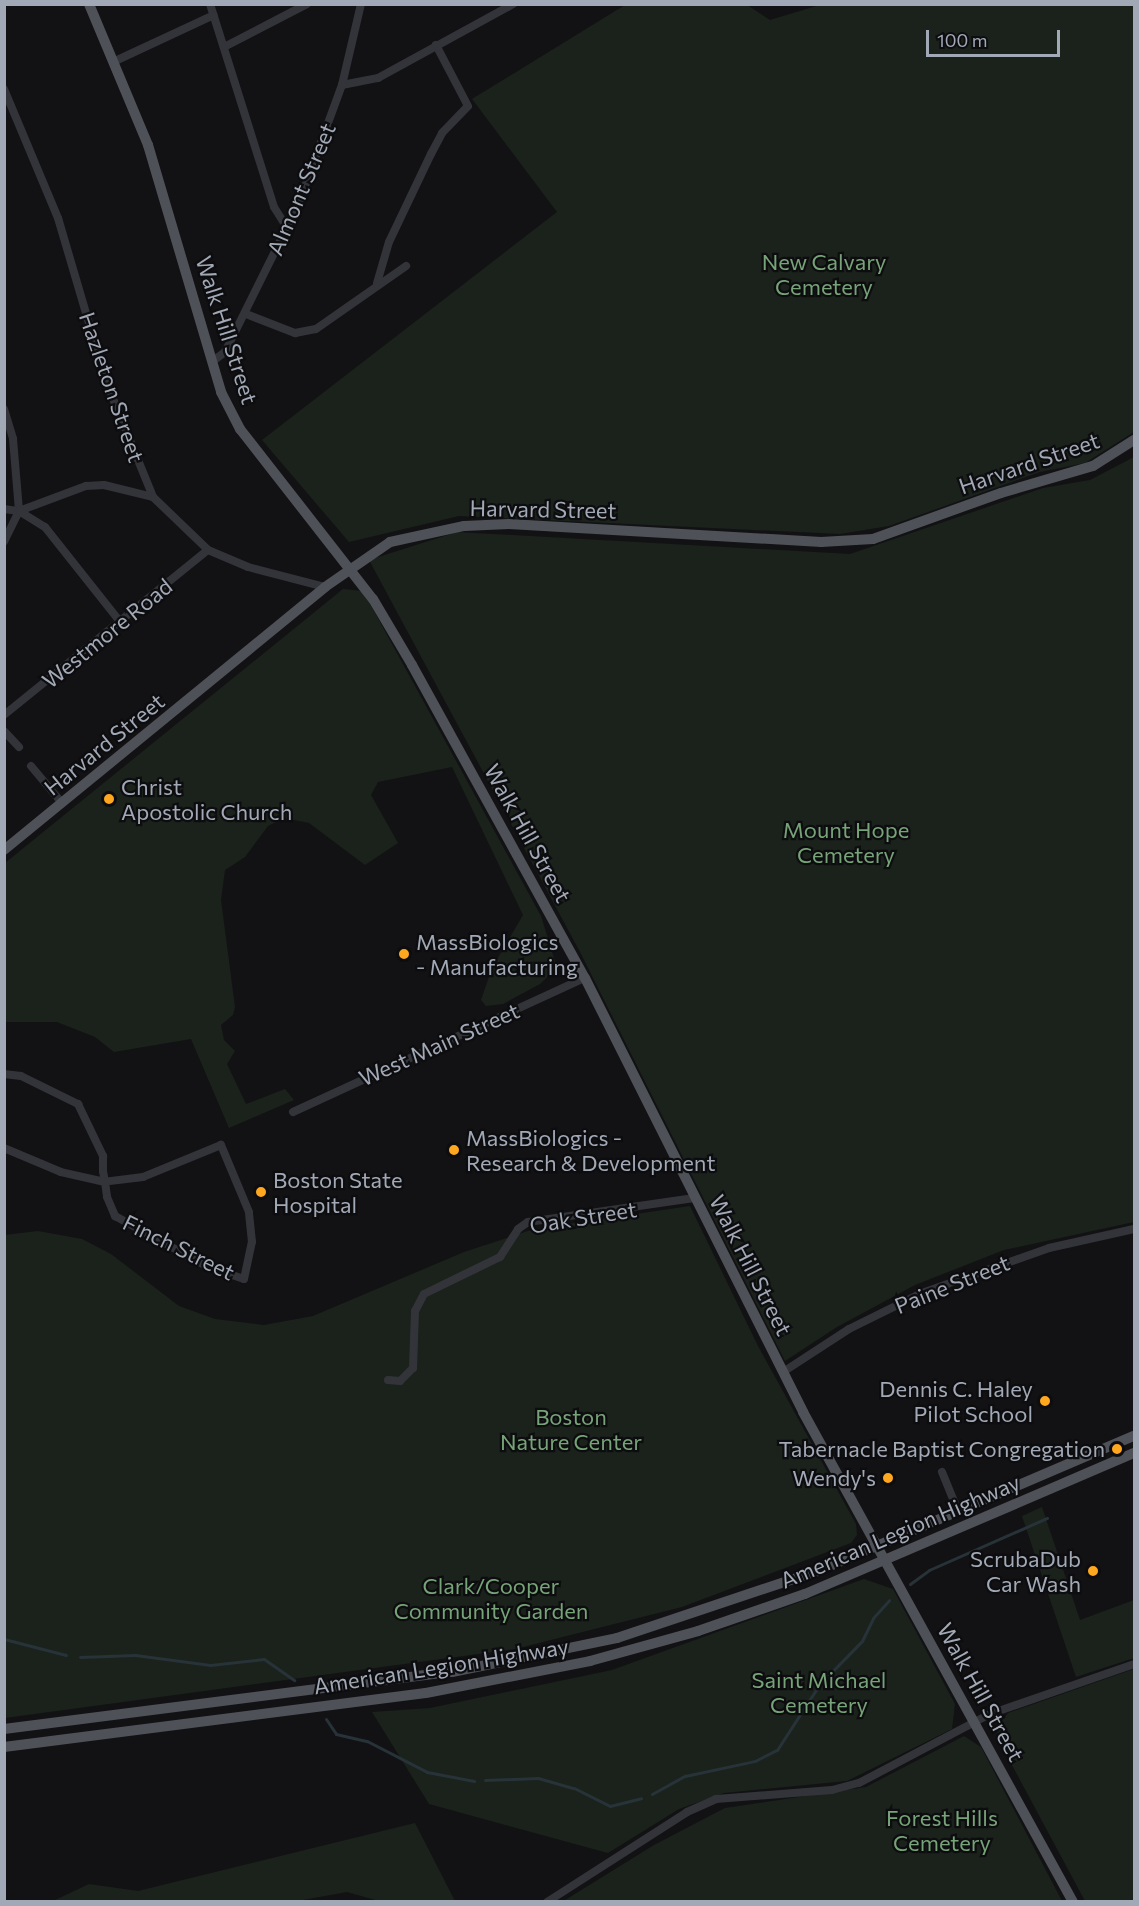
<!DOCTYPE html>
<html>
<head>
<meta charset="utf-8">
<style>
	body { margin:0 }
	#map { position:relative; width:1139px; height:1906px; overflow:hidden; background:#121214; font-family:Commissioner,sans-serif }
	div>[style] { position:absolute }
	[style*='--x'] { left:calc(var(--x)*1px); top:calc(var(--y)*1px); width:calc(var(--w)*1px); rotate:calc(var(--a)*1deg) }
	.green>* { inset:0; background:#1a221b }
	.stream>* { height:3px; margin:-1.5px; padding:0 1.5px; transform-origin:1.5px; border-radius:1.5px; background:#273239 }
	.minor>* { height:8px; margin:-4px; padding:0 4px; transform-origin:4px; border-radius:4px; background:#333439 }
	.major>* { height:10px; margin:-5px; padding:0 5px; transform-origin:5px; border-radius:5px; background:#4f5158 }
	.dots>* { width:16px; height:16px; translate:-50% -50%; box-sizing:border-box; border:3px solid #0d0d0f; border-radius:50% }
	span { translate:-50% -50%; white-space:nowrap; text-align:center; line-height:1.15; -webkit-text-stroke:4.5px #0d0d0f; paint-order:stroke }
	.street-label { font-size:22px; color:#a2a9b6 }
	.park-label { font-size:22px; color:#77a378 }
	.poi-label { font-size:22px; color:#a2a9b6 }
	.left { translate:0 -50%; text-align:left }
	.right { translate:-100% -50%; text-align:right }
	.frame { position:absolute; inset:0; border:6px solid #a2a9b6; pointer-events:none }
	.scale { position:absolute; left:926px; top:30px; width:134px; height:27px; box-sizing:border-box; border:3px solid #a2a9b6; border-top:0; padding-left:8px; font-size:18px; line-height:21px; white-space:nowrap; color:#a2a9b6; -webkit-text-stroke:4px #0d0d0f; paint-order:stroke }
</style>
</head>
<body>
<div id="map">
	<div class="green">
		<div style="clip-path:polygon(823px 4px,1134px 5px,1134px 432px,1085px 463px,1040px 472px,889px 526px,840px 534px,459px 516px,349px 542px,262px 440px,557px 212px,472px 99px,625px 5px,747px 5px,770px 20px)"></div>
		<div style="clip-path:polygon(1134px 457px,1134px 1222px,1004px 1250px,915px 1285px,837px 1327px,785px 1361px,580px 952px,369px 560px,457px 532px,850px 554px,1043px 488px,1090px 480px)"></div>
		<div style="clip-path:polygon(343px 589px,363px 591px,541px 916px,557px 968px,540px 984px,503px 1004px,486px 1006px,481px 1000px,492px 968px,523px 915px,452px 767px,378px 782px,371px 795px,398px 843px,365px 865px,309px 823px,284px 818px,268px 826px,245px 857px,225px 870px,221px 900px,235px 1007px,233px 1015px,221px 1025px,224px 1040px,235px 1051px,227px 1064px,246px 1104px,285px 1089px,294px 1100px,229px 1128px,191px 1039px,114px 1052px,95px 1037px,57px 1022px,5px 1022px,5px 863px)"></div>
		<div style="clip-path:polygon(690px 1206px,758px 1346px,856px 1524px,857px 1535px,851px 1543px,682px 1607px,515px 1649px,5px 1718px,4px 1235px,38px 1231px,82px 1239px,111px 1254px,179px 1306px,215px 1319px,264px 1325px,313px 1316px,464px 1252px,534px 1229px)"></div>
		<div style="clip-path:polygon(1042px 1507px,1080px 1620px,1134px 1600px,1134px 1658px,1076px 1677px,1022px 1516px)"></div>
		<div style="clip-path:polygon(864px 1579px,893px 1589px,955px 1704px,952px 1729px,847px 1781px,724px 1793px,679px 1809px,608px 1853px,429px 1804px,372px 1712px,430px 1708px,612px 1670px)"></div>
		<div style="clip-path:polygon(1134px 1669px,1134px 1901px,1085px 1901px,998px 1739px,997px 1727px,1008px 1713px)"></div>
		<div style="clip-path:polygon(964px 1736px,981px 1747px,1062px 1901px,562px 1902px,654px 1845px,725px 1808px,866px 1787px)"></div>
		<div style="clip-path:polygon(415px 1823px,455px 1901px,379px 1901px,347px 1892px,292px 1902px,53px 1901px,89px 1884px,138px 1891px)"></div>
	</div>
	<div class="stream">
		<div style="--x:910;--y:1584;--w:24;--a:-36"></div>
		<div style="--x:929;--y:1570;--w:129;--a:-23.8"></div>
		<div style="--x:4;--y:1639;--w:64;--a:14.5"></div>
		<div style="--x:80;--y:1657;--w:55;--a:-2.1"></div>
		<div style="--x:135;--y:1655;--w:76;--a:7.6"></div>
		<div style="--x:210;--y:1665;--w:54;--a:-6.3"></div>
		<div style="--x:264;--y:1659;--w:37;--a:35"></div>
		<div style="--x:326;--y:1719;--w:18;--a:56"></div>
		<div style="--x:336;--y:1734;--w:32;--a:13"></div>
		<div style="--x:367;--y:1741;--w:68;--a:27.3"></div>
		<div style="--x:427;--y:1772;--w:48;--a:10.8"></div>
		<div style="--x:485;--y:1780;--w:53;--a:-2.2"></div>
		<div style="--x:538;--y:1778;--w:37;--a:16"></div>
		<div style="--x:574;--y:1788;--w:40;--a:26.6"></div>
		<div style="--x:610;--y:1806;--w:32;--a:-14"></div>
		<div style="--x:652;--y:1794;--w:38;--a:-29"></div>
		<div style="--x:685;--y:1776;--w:72;--a:-12.1"></div>
		<div style="--x:755;--y:1761;--w:25;--a:-27"></div>
		<div style="--x:777;--y:1750;--w:77;--a:-57.1"></div>
		<div style="--x:819;--y:1685;--w:62;--a:-45.7"></div>
		<div style="--x:862;--y:1641;--w:25;--a:-64"></div>
		<div style="--x:873;--y:1618;--w:24;--a:-48"></div>
	</div>
	<div class="minor">
		<div style="--x:210;--y:4;--w:213;--a:72.5"></div>
		<div style="--x:274;--y:207;--w:25;--a:58"></div>
		<div style="--x:226;--y:46;--w:91;--a:-27.4"></div>
		<div style="--x:113;--y:62;--w:111;--a:-25"></div>
		<div style="--x:342;--y:85;--w:37;--a:-11"></div>
		<div style="--x:378;--y:78;--w:154;--a:-28.7"></div>
		<div style="--x:4;--y:89;--w:140;--a:67.3"></div>
		<div style="--x:58;--y:218;--w:173;--a:73.6"></div>
		<div style="--x:107;--y:384;--w:122;--a:67.8"></div>
		<div style="--x:153;--y:497;--w:76;--a:43.9"></div>
		<div style="--x:208;--y:550;--w:43;--a:23"></div>
		<div style="--x:248;--y:567;--w:80;--a:14.6"></div>
		<div style="--x:377;--y:283;--w:43;--a:-73.7"></div>
		<div style="--x:389;--y:242;--w:98;--a:-64.5"></div>
		<div style="--x:431;--y:154;--w:24;--a:-62"></div>
		<div style="--x:442;--y:133;--w:37;--a:-46"></div>
		<div style="--x:468;--y:106;--w:69;--a:-117.7"></div>
		<div style="--x:246;--y:314;--w:53;--a:21.2"></div>
		<div style="--x:295;--y:333;--w:21;--a:-11"></div>
		<div style="--x:316;--y:329;--w:110;--a:-35"></div>
		<div style="--x:213;--y:361;--w:15;--a:-37"></div>
		<div style="--x:225;--y:352;--w:164;--a:-63.6"></div>
		<div style="--x:298;--y:205;--w:128;--a:-69.9"></div>
		<div style="--x:342;--y:85;--w:83;--a:-76.8"></div>
		<div style="--x:4;--y:409;--w:31;--a:73"></div>
		<div style="--x:13;--y:439;--w:72;--a:85.2"></div>
		<div style="--x:19;--y:511;--w:34;--a:116"></div>
		<div style="--x:4;--y:509;--w:15;--a:8"></div>
		<div style="--x:19;--y:511;--w:72;--a:-20.5"></div>
		<div style="--x:86;--y:486;--w:18;--a:-3"></div>
		<div style="--x:104;--y:485;--w:50;--a:13.8"></div>
		<div style="--x:19;--y:511;--w:31;--a:32"></div>
		<div style="--x:45;--y:527;--w:122;--a:51.6"></div>
		<div style="--x:4;--y:715;--w:262;--a:-39"></div>
		<div style="--x:4;--y:731;--w:22;--a:47"></div>
		<div style="--x:31;--y:766;--w:48;--a:50"></div>
		<div style="--x:4;--y:1074;--w:17;--a:7"></div>
		<div style="--x:21;--y:1076;--w:64;--a:26.2"></div>
		<div style="--x:78;--y:1104;--w:58;--a:64.3"></div>
		<div style="--x:103;--y:1156;--w:15;--a:90"></div>
		<div style="--x:103;--y:1171;--w:11;--a:80"></div>
		<div style="--x:105;--y:1182;--w:15;--a:82"></div>
		<div style="--x:107;--y:1197;--w:21;--a:67"></div>
		<div style="--x:115;--y:1216;--w:104;--a:28.8"></div>
		<div style="--x:206;--y:1266;--w:40;--a:18.9"></div>
		<div style="--x:244;--y:1279;--w:38;--a:-78"></div>
		<div style="--x:252;--y:1242;--w:30;--a:-96"></div>
		<div style="--x:249;--y:1212;--w:73;--a:-112.7"></div>
		<div style="--x:221;--y:1145;--w:84;--a:157.7"></div>
		<div style="--x:143;--y:1177;--w:38;--a:173"></div>
		<div style="--x:105;--y:1182;--w:45;--a:-167.2"></div>
		<div style="--x:61;--y:1172;--w:62;--a:-157.2"></div>
		<div style="--x:293;--y:1112;--w:321;--a:-24.7"></div>
		<div style="--x:783;--y:1372;--w:79;--a:-33.1"></div>
		<div style="--x:849;--y:1329;--w:81;--a:-26.3"></div>
		<div style="--x:922;--y:1293;--w:135;--a:-19.5"></div>
		<div style="--x:1049;--y:1248;--w:87;--a:-12.6"></div>
		<div style="--x:388;--y:1380;--w:12;--a:5"></div>
		<div style="--x:400;--y:1381;--w:18;--a:-45"></div>
		<div style="--x:413;--y:1368;--w:57;--a:-88"></div>
		<div style="--x:415;--y:1311;--w:19;--a:-62"></div>
		<div style="--x:424;--y:1294;--w:85;--a:-26"></div>
		<div style="--x:500;--y:1257;--w:33;--a:-57"></div>
		<div style="--x:518;--y:1229;--w:12;--a:-35"></div>
		<div style="--x:528;--y:1222;--w:168;--a:-8.2"></div>
		<div style="--x:942;--y:1472;--w:42;--a:67.7"></div>
		<div style="--x:547;--y:1902;--w:166;--a:-32.7"></div>
		<div style="--x:687;--y:1812;--w:32;--a:-24"></div>
		<div style="--x:716;--y:1799;--w:116;--a:-4.4"></div>
		<div style="--x:832;--y:1790;--w:28;--a:-15"></div>
		<div style="--x:859;--y:1783;--w:148;--a:-27.8"></div>
		<div style="--x:990;--y:1714;--w:152;--a:-19.1"></div>
	</div>
	<div class="major">
		<div style="--x:89;--y:4;--w:153;--a:67.3"></div>
		<div style="--x:148;--y:145;--w:258;--a:73.5"></div>
		<div style="--x:221;--y:392;--w:42;--a:62.8"></div>
		<div style="--x:240;--y:429;--w:216;--a:52"></div>
		<div style="--x:373;--y:599;--w:77;--a:59.4"></div>
		<div style="--x:412;--y:665;--w:358;--a:61.1"></div>
		<div style="--x:585;--y:978;--w:486;--a:63.3"></div>
		<div style="--x:803;--y:1412;--w:559;--a:61.14"></div>
		<div style="--x:4;--y:850;--w:415;--a:-39.3"></div>
		<div style="--x:325;--y:587;--w:79;--a:-34.7"></div>
		<div style="--x:390;--y:542;--w:76;--a:-12.2"></div>
		<div style="--x:464;--y:526;--w:45;--a:-2.5"></div>
		<div style="--x:509;--y:524;--w:313;--a:3.3"></div>
		<div style="--x:821;--y:542;--w:52;--a:-3.3"></div>
		<div style="--x:873;--y:539;--w:136;--a:-19.8"></div>
		<div style="--x:1001;--y:493;--w:96;--a:-16.4"></div>
		<div style="--x:1093;--y:466;--w:49;--a:-32.4"></div>
		<div style="--x:4;--y:1729;--w:452;--a:-7.3"></div>
		<div style="--x:452;--y:1672;--w:168;--a:-11.6"></div>
		<div style="--x:617;--y:1638;--w:217;--a:-18.5"></div>
		<div style="--x:823;--y:1569;--w:338;--a:-23.2"></div>
		<div style="--x:4;--y:1747;--w:425;--a:-7.3"></div>
		<div style="--x:426;--y:1693;--w:167;--a:-11"></div>
		<div style="--x:590;--y:1661;--w:112;--a:-15.5"></div>
		<div style="--x:698;--y:1631;--w:113;--a:-19.1"></div>
		<div style="--x:805;--y:1594;--w:358;--a:-23.2"></div>
	</div>
	<div class="dots">
		<div style="left:109px;top:799px;background:#ffa71f"></div>
		<div style="left:404px;top:954px;background:#ffa71f"></div>
		<div style="left:454px;top:1150px;background:#ffa71f"></div>
		<div style="left:261px;top:1192px;background:#ffa71f"></div>
		<div style="left:1045px;top:1401px;background:#ffa71f"></div>
		<div style="left:1117px;top:1449px;background:#ffa71f"></div>
		<div style="left:888px;top:1478px;background:#ffa71f"></div>
		<div style="left:1093px;top:1571px;background:#ffa71f"></div>
	</div>
	<div class="street-label">
		<span style="left:301px;top:189px;rotate:-67deg">Almont Street</span>
		<span style="left:227px;top:330px;rotate:72deg">Walk Hill Street</span>
		<span style="left:112px;top:387px;rotate:71deg">Hazleton Street</span>
		<span style="left:1029px;top:463px;rotate:-19deg">Harvard Street</span>
		<span style="left:543px;top:509px;rotate:1deg">Harvard Street</span>
		<span style="left:107px;top:633px;rotate:-39deg">Westmore Road</span>
		<span style="left:104px;top:744px;rotate:-39deg">Harvard Street</span>
		<span style="left:528px;top:833px;rotate:61deg">Walk Hill Street</span>
		<span style="left:439px;top:1044px;rotate:-24deg">West Main Street</span>
		<span style="left:583px;top:1217px;rotate:-9deg">Oak Street</span>
		<span style="left:179px;top:1247px;rotate:26deg">Finch Street</span>
		<span style="left:751px;top:1265px;rotate:63deg">Walk Hill Street</span>
		<span style="left:952px;top:1284px;rotate:-22deg">Paine Street</span>
		<span style="left:900px;top:1531px;rotate:-23deg">American Legion Highway</span>
		<span style="left:441px;top:1666px;rotate:-9deg">American Legion Highway</span>
		<span style="left:981px;top:1692px;rotate:61deg">Walk Hill Street</span>
	</div>
	<div class="park-label">
		<span style="left:824px;top:274px">New Calvary<br>Cemetery</span>
		<span style="left:846px;top:842px">Mount Hope<br>Cemetery</span>
		<span style="left:571px;top:1429px">Boston<br>Nature Center</span>
		<span style="left:491px;top:1598px">Clark/Cooper<br>Community Garden</span>
		<span style="left:819px;top:1692px">Saint Michael<br>Cemetery</span>
		<span style="left:942px;top:1830px">Forest Hills<br>Cemetery</span>
	</div>
	<div class="poi-label">
		<span class="left" style="left:121px;top:799px">Christ<br>Apostolic Church</span>
		<span class="left" style="left:416px;top:954px">MassBiologics<br>- Manufacturing</span>
		<span class="left" style="left:466px;top:1150px">MassBiologics -<br>Research &amp; Development</span>
		<span class="left" style="left:273px;top:1192px">Boston State<br>Hospital</span>
		<span class="right" style="left:1033px;top:1401px">Dennis C. Haley<br>Pilot School</span>
		<span class="right" style="left:1105px;top:1449px">Tabernacle Baptist Congregation</span>
		<span class="right" style="left:876px;top:1478px">Wendy's</span>
		<span class="right" style="left:1081px;top:1571px">ScrubaDub<br>Car Wash</span>
	</div>
	<div class="frame"></div>
	<div class="scale">100 m</div>
</div>
</body>
</html>
